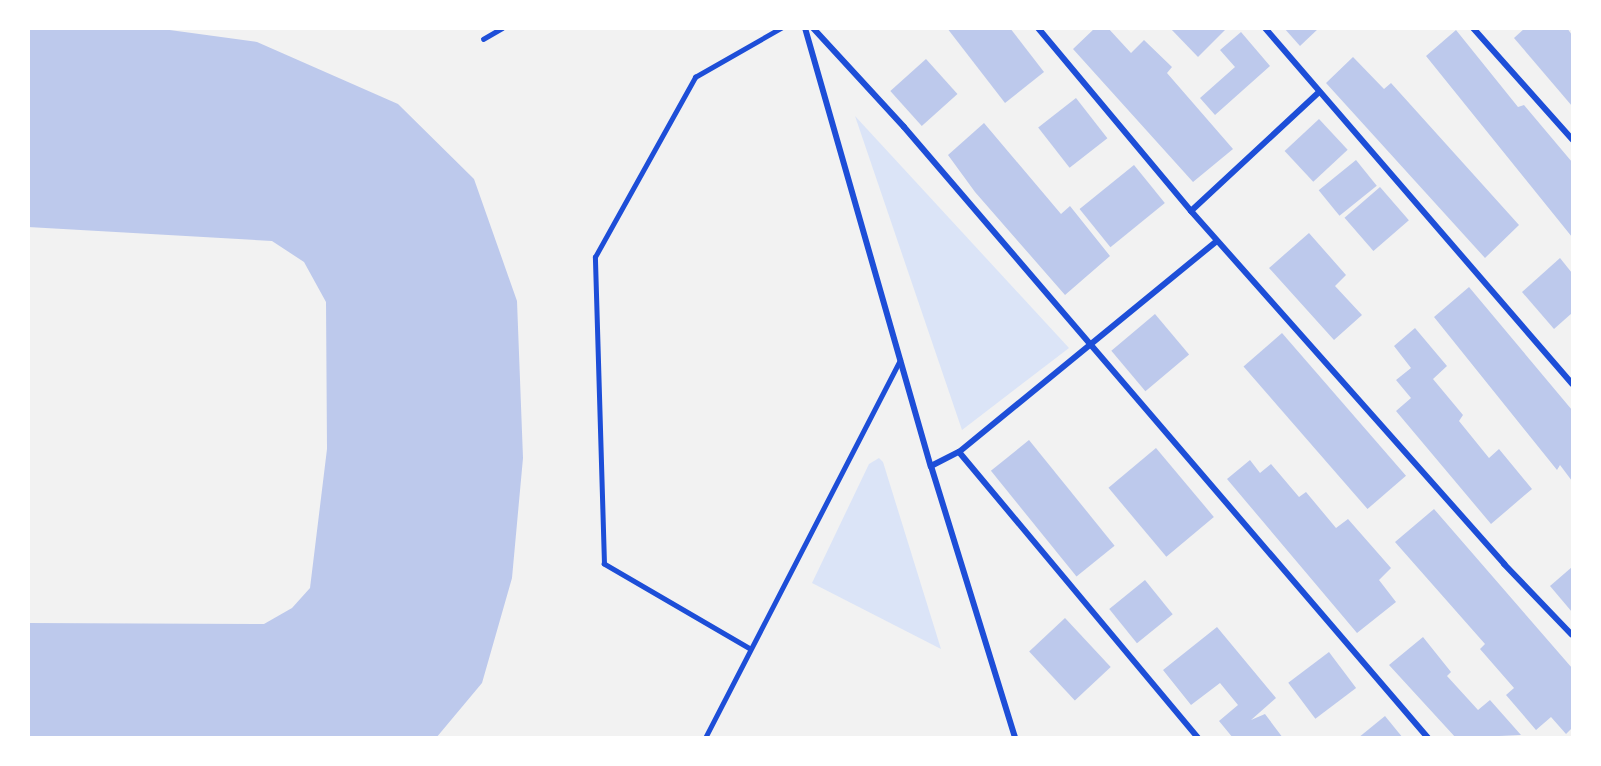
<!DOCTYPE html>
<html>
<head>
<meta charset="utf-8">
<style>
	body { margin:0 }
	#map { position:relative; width:1601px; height:766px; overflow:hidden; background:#f2f2f2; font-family:"Roboto Condensed",sans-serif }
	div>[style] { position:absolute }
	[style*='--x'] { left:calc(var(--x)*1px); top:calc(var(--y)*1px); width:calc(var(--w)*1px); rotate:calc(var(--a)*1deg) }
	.green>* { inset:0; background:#dbe4f7 }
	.building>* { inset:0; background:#bdc9ec; transform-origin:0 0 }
	.service>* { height:4.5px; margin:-2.25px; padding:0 2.25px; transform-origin:2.25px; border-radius:2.25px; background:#1d4ed8 }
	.minor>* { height:6px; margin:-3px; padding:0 3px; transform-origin:3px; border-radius:3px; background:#1d4ed8 }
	span { translate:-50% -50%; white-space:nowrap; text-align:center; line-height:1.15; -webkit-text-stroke:5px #fff; paint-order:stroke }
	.frame { position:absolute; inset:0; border:30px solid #fff; pointer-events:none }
</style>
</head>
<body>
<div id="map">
	<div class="green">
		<div style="clip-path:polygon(855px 116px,1069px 348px,962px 430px)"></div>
		<div style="clip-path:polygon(879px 458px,883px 462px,941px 649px,812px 583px,869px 464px)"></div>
	</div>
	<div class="building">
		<div style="clip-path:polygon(28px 28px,155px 28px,257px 42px,398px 104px,474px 179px,517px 301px,523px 458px,512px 578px,482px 683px,436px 738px,28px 738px,28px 623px,264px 624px,292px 608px,310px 588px,327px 449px,326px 302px,304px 262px,272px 241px,28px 227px)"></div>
		<div style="clip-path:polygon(947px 28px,1010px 28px,1044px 72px,1005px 103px)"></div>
		<div style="clip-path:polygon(1095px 28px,1108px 28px,1131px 53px,1144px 40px,1172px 67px,1167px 73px,1233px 149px,1193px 182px,1073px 49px)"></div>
		<div style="clip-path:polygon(1170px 28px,1227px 28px,1198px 57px)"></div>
		<div style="clip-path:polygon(1284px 28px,1319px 28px,1300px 46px)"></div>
		<div style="clip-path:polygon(1525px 28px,1567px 28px,1572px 35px,1572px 106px,1514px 38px)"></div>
		<div style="clip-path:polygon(1456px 30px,1518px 107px,1524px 105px,1572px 162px,1572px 237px,1426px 56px)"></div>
		<div style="clip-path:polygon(1241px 32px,1270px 66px,1215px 115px,1200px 98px,1235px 67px,1220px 50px)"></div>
		<div style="clip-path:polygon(1353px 57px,1384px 89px,1391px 83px,1519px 225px,1485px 258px,1326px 83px)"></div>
		<div style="left:926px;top:59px;width:47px;height:48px;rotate:48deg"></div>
		<div style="left:1076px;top:98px;width:51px;height:48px;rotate:52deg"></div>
		<div style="left:1319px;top:119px;width:42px;height:47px;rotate:47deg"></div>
		<div style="clip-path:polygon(984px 123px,1061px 214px,1070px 206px,1110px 256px,1065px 295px,975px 192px,948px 155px)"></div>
		<div style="left:1356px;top:160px;width:33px;height:48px;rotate:51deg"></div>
		<div style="left:1134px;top:165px;width:49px;height:70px;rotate:51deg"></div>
		<div style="left:1380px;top:187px;width:44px;height:47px;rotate:49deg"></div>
		<div style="clip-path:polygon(1309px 233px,1346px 275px,1335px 286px,1362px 315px,1334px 340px,1269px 268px)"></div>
		<div style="clip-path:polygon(1560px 258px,1572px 273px,1572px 313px,1554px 329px,1522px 292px)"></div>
		<div style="clip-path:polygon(1469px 287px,1572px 410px,1572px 481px,1560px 465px,1557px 470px,1434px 317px)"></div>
		<div style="left:1155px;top:314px;width:53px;height:57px;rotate:50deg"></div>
		<div style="clip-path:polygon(1415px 328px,1447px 366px,1433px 379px,1463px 415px,1459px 421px,1489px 458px,1499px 449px,1532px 489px,1491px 524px,1396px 411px,1411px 398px,1396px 380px,1411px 368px,1394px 346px)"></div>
		<div style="left:1282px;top:333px;width:189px;height:51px;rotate:49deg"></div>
		<div style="left:1029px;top:440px;width:136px;height:49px;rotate:51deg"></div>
		<div style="left:1156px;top:448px;width:90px;height:62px;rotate:50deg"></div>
		<div style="clip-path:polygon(1250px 460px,1260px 473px,1271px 464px,1299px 497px,1306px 492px,1336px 528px,1348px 519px,1391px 568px,1379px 580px,1396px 602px,1357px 633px,1227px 479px)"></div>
		<div style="clip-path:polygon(1434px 509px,1572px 668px,1572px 728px,1566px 734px,1551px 717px,1536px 730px,1506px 695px,1514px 688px,1480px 649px,1485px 644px,1395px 542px)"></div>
		<div style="clip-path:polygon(1572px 567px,1572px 612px,1550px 586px)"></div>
		<div style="left:1145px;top:580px;width:44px;height:46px;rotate:51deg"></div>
		<div style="left:1065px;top:618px;width:67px;height:49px;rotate:47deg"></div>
		<div style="clip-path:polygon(1217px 627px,1276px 698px,1251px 720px,1265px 714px,1283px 738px,1233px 738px,1219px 721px,1238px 705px,1220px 683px,1191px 705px,1163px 670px)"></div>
		<div style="clip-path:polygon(1423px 637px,1451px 672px,1447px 676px,1478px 710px,1490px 700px,1521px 735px,1456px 738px,1389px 665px)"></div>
		<div style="left:1329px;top:652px;width:45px;height:51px;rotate:53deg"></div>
		<div style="clip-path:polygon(1385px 716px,1403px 738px,1358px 738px)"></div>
	</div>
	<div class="service">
		<div style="--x:483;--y:39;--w:22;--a:-30"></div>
		<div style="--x:750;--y:649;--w:169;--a:-149.8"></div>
		<div style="--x:604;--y:564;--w:307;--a:-91.7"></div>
		<div style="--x:595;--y:257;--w:206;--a:-60.9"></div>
		<div style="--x:695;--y:77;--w:99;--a:-29.7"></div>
		<div style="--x:705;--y:738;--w:425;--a:-62.7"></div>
	</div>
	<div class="minor">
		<div style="--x:805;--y:28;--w:456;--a:74"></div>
		<div style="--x:931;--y:466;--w:285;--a:72.8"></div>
		<div style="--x:813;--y:28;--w:134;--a:47.4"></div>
		<div style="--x:904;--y:127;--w:805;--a:49.38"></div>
		<div style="--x:1038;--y:28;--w:239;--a:50.1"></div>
		<div style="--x:1191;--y:211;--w:472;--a:48.4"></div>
		<div style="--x:1504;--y:564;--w:98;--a:46.2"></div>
		<div style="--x:1265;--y:28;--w:470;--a:49.2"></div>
		<div style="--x:1473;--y:28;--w:149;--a:48.3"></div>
		<div style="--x:1191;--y:211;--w:173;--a:-42.9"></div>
		<div style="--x:959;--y:452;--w:373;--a:50.1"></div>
		<div style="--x:931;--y:466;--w:31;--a:-27"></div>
		<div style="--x:959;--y:452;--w:333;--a:-39.3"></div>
	</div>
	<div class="frame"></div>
</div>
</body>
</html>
